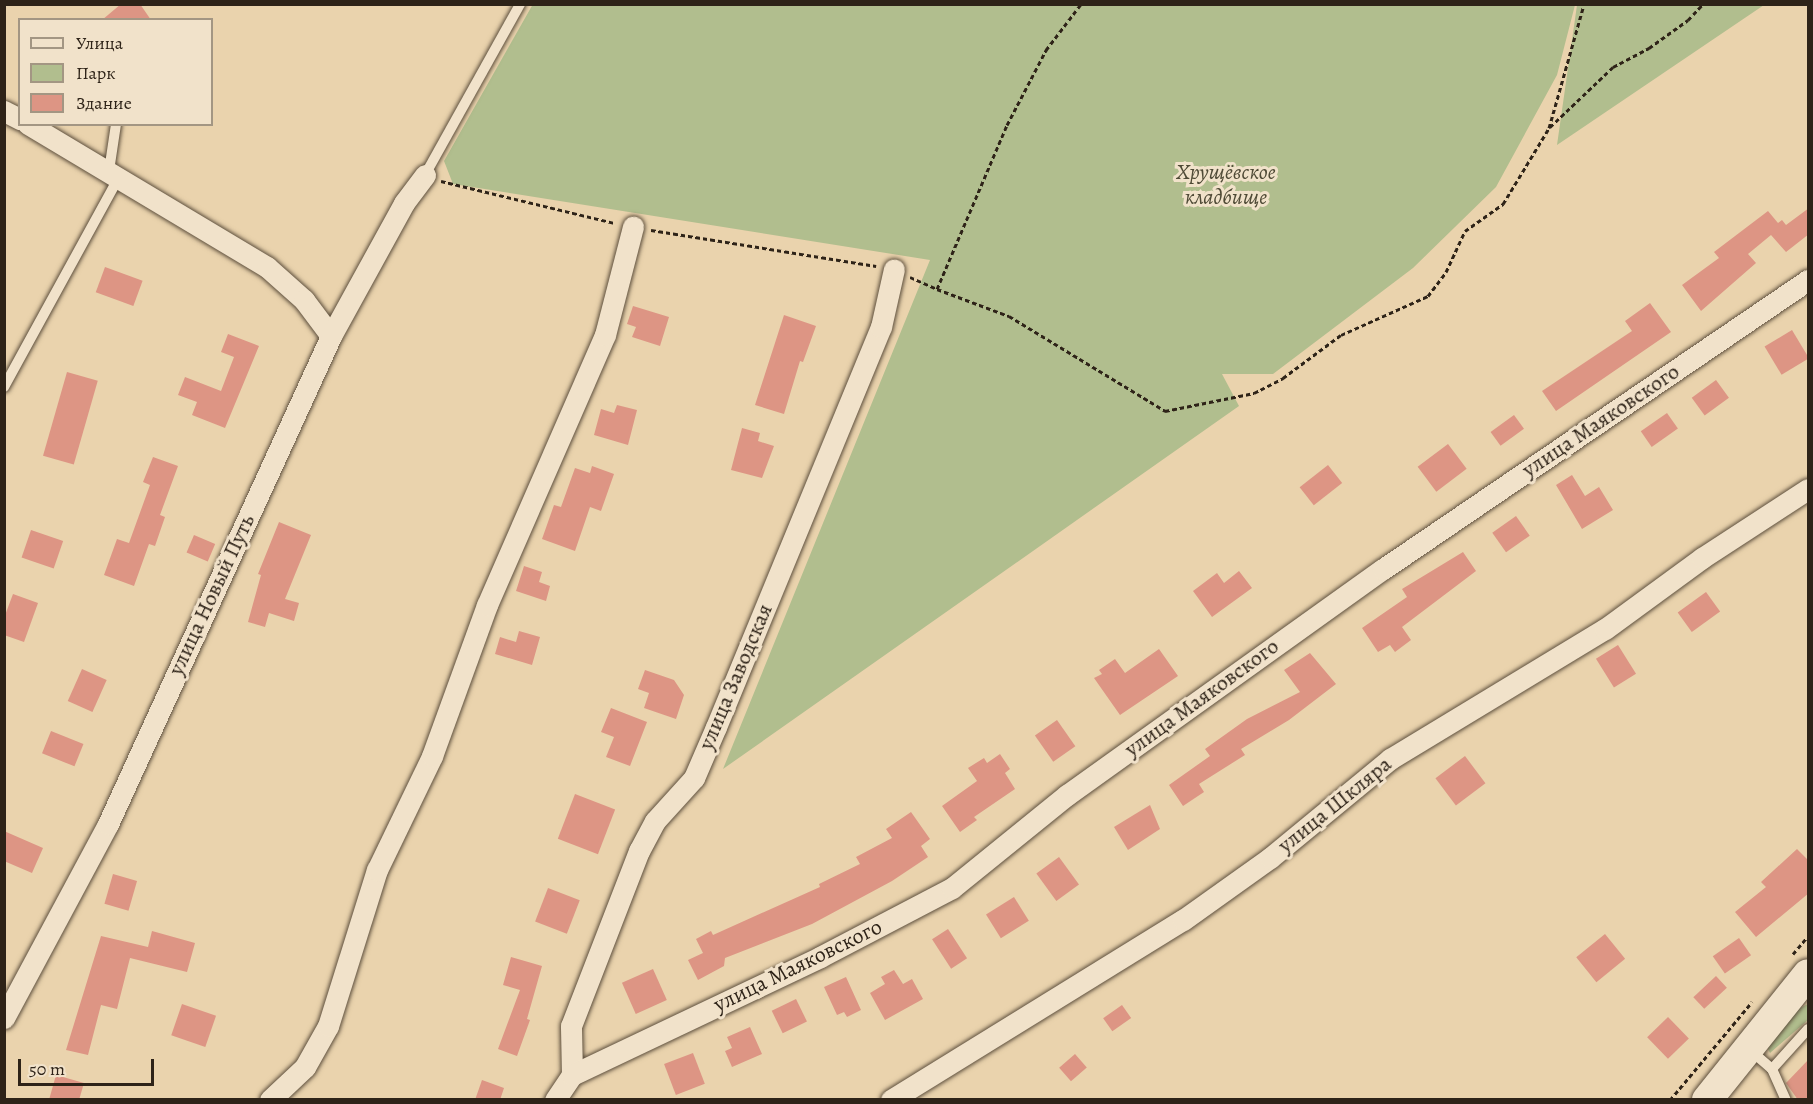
<!DOCTYPE html>
<html>
<head>
<meta charset="utf-8">
<style>
	body { margin:0 }
	#map { position:relative; width:1813px; height:1104px; overflow:hidden; background:#ead3ad; font-family:Alegreya,serif }
	div>[style] { position:absolute }
	[style*='--x'] { left:calc(var(--x)*1px); top:calc(var(--y)*1px); width:calc(var(--w)*1px); rotate:calc(var(--a)*1deg) }
	.green>* { inset:0; background:#b1be8e }
	.building>* { inset:0; background:#dd9584; transform-origin:0 0 }
	.path>* { height:3px; margin-top:-1.5px; transform-origin:0; background:repeating-linear-gradient(90deg,#2e2318 0 4.5px,transparent 0 7.5px) }
	.roads { filter:drop-shadow(0 0 2px #5d4f3d) drop-shadow(0 0 2px #5d4f3d) }
	.lane>* { height:10px; margin:-5px; padding:0 5px; transform-origin:5px; border-radius:5px; background:#f1e2ca }
	.street>* { height:21px; margin:-10.5px; padding:0 10.5px; transform-origin:10.5px; border-radius:10.5px; background:#f1e2ca }
	.secondary>* { height:30px; margin:-15px; padding:0 15px; transform-origin:15px; border-radius:15px; background:#f1e2ca }
	span { translate:-50% -50%; white-space:nowrap; text-align:center; line-height:1.15; -webkit-text-stroke:6px #f1e2ca; paint-order:stroke }
	.park-label { font-size:22px; color:#4f4a36; font-style:italic }
	.street-label { font-size:22px; color:#2e2318 }
	.frame { position:absolute; inset:0; border:6px solid #2e2318; pointer-events:none }
	.legend { position:absolute; left:18px; top:18px; width:195px; height:108px; box-sizing:border-box; background:#f1e2ca; border:2px solid #a39683; margin:0; padding:8px 10px; list-style:none; font-size:18px; color:#2e2318 }
	.legend li { display:flex; align-items:center; gap:12px; height:30px }
	.legend b { width:30px; border:2px solid #a39683 }
	.scale { position:absolute; left:18px; top:1059px; width:136px; height:27px; box-sizing:border-box; border:3px solid #2e2318; border-top:0; padding-left:8px; font-size:18px; line-height:21px; white-space:nowrap; color:#2e2318; -webkit-text-stroke:4px #f1e2ca; paint-order:stroke }
</style>
</head>
<body>
<div id="map">
	<div class="green">
		<div style="clip-path:polygon(533px 4px,1575px 4px,1575px 5px,1557px 75px,1496px 187px,1413px 268px,1273px 374px,1222px 374px,1239px 406px,723px 769px,930px 260px,453px 184px,444px 161px)"></div>
		<div style="clip-path:polygon(1577px 5px,1577px 4px,1764px 5px,1557px 145px)"></div>
		<div style="clip-path:polygon(1808px 1004px,1808px 1020px,1770px 1053px,1767px 1047px,1798px 1009px)"></div>
	</div>
	<div class="building">
		<div style="clip-path:polygon(121px 4px,140px 4px,151px 20px,102px 20px)"></div>
		<div style="clip-path:polygon(1809px 208px,1809px 234px,1786px 252px,1771px 235px,1748px 254px,1756px 263px,1701px 311px,1682px 285px,1719px 258px,1714px 252px,1768px 211px,1778px 223px,1782px 220px,1786px 225px)"></div>
		<div style="left:105px;top:267px;width:40px;height:27px;rotate:20deg"></div>
		<div style="clip-path:polygon(1650px 303px,1671px 332px,1556px 411px,1542px 391px,1632px 331px,1625px 321px)"></div>
		<div style="clip-path:polygon(633px 306px,669px 317px,660px 346px,632px 337px,636px 327px,627px 324px)"></div>
		<div style="clip-path:polygon(784px 315px,816px 326px,803px 362px,800px 361px,784px 414px,755px 405px)"></div>
		<div style="left:1792px;top:330px;width:33px;height:32px;rotate:59deg"></div>
		<div style="clip-path:polygon(228px 334px,259px 346px,225px 428px,192px 415px,197px 402px,178px 395px,185px 377px,221px 391px,234px 357px,221px 352px)"></div>
		<div style="left:67px;top:372px;width:32px;height:87px;rotate:16deg"></div>
		<div style="left:1716px;top:380px;width:22px;height:30px;rotate:54deg"></div>
		<div style="clip-path:polygon(617px 405px,637px 410px,628px 445px,594px 435px,601px 409px,614px 413px)"></div>
		<div style="left:1667px;top:413px;width:19px;height:32px;rotate:55deg"></div>
		<div style="left:1514px;top:415px;width:17px;height:29px;rotate:54deg"></div>
		<div style="clip-path:polygon(742px 428px,760px 433px,758px 441px,774px 446px,762px 478px,731px 470px)"></div>
		<div style="left:1448px;top:444px;width:31px;height:38px;rotate:53deg"></div>
		<div style="clip-path:polygon(153px 457px,178px 466px,160px 515px,165px 517px,155px 546px,149px 544px,134px 586px,104px 575px,117px 539px,129px 543px,150px 485px,143px 482px)"></div>
		<div style="left:1328px;top:465px;width:23px;height:36px;rotate:52deg"></div>
		<div style="clip-path:polygon(592px 466px,614px 474px,601px 511px,590px 507px,575px 551px,542px 539px,554px 505px,561px 507px,575px 468px,590px 473px)"></div>
		<div style="clip-path:polygon(1572px 475px,1585px 496px,1599px 487px,1613px 510px,1582px 529px,1556px 485px)"></div>
		<div style="left:1516px;top:516px;width:24px;height:29px;rotate:55deg"></div>
		<div style="clip-path:polygon(279px 522px,311px 535px,285px 599px,299px 603px,294px 621px,269px 613px,265px 627px,248px 622px,261px 575px,258px 574px)"></div>
		<div style="left:31px;top:530px;width:34px;height:29px;rotate:19deg"></div>
		<div style="left:194px;top:535px;width:23px;height:19px;rotate:23deg"></div>
		<div style="clip-path:polygon(1463px 552px,1476px 571px,1402px 627px,1411px 640px,1395px 652px,1390px 645px,1378px 652px,1362px 628px,1407px 597px,1402px 589px)"></div>
		<div style="clip-path:polygon(524px 566px,542px 572px,539px 582px,550px 586px,546px 601px,516px 591px)"></div>
		<div style="clip-path:polygon(1239px 571px,1252px 588px,1212px 617px,1193px 591px,1217px 573px,1224px 583px)"></div>
		<div style="left:1706px;top:592px;width:24px;height:35px;rotate:54deg"></div>
		<div style="clip-path:polygon(13px 594px,38px 603px,24px 642px,4px 635px,4px 618px)"></div>
		<div style="clip-path:polygon(519px 631px,540px 637px,532px 665px,495px 654px,500px 637px,516px 642px)"></div>
		<div style="left:1618px;top:645px;width:34px;height:26px;rotate:58deg"></div>
		<div style="clip-path:polygon(1159px 649px,1178px 676px,1120px 715px,1094px 678px,1102px 674px,1099px 670px,1115px 659px,1125px 673px)"></div>
		<div style="clip-path:polygon(1310px 653px,1336px 684px,1289px 720px,1241px 749px,1245px 755px,1199px 784px,1204px 792px,1183px 806px,1169px 785px,1210px 756px,1205px 749px,1247px 719px,1300px 692px,1284px 670px)"></div>
		<div style="left:82px;top:669px;width:27px;height:35px;rotate:24deg"></div>
		<div style="clip-path:polygon(645px 670px,674px 680px,684px 695px,676px 719px,644px 708px,649px 693px,638px 689px)"></div>
		<div style="clip-path:polygon(611px 708px,647px 722px,630px 766px,606px 757px,614px 737px,601px 732px)"></div>
		<div style="left:1057px;top:720px;width:32px;height:27px;rotate:55deg"></div>
		<div style="left:51px;top:731px;width:35px;height:24px;rotate:22deg"></div>
		<div style="clip-path:polygon(1000px 754px,1010px 769px,1005px 773px,1015px 789px,974px 817px,977px 820px,960px 832px,942px 806px,977px 781px,968px 768px,984px 758px,987px 763px)"></div>
		<div style="left:1465px;top:756px;width:34px;height:37px;rotate:53deg"></div>
		<div style="left:575px;top:794px;width:43px;height:48px;rotate:21deg"></div>
		<div style="clip-path:polygon(1150px 805px,1160px 829px,1128px 850px,1114px 827px)"></div>
		<div style="clip-path:polygon(911px 812px,930px 839px,921px 846px,928px 857px,892px 881px,812px 924px,725px 958px,724px 966px,698px 980px,688px 960px,703px 953px,696px 939px,711px 931px,713px 935px,820px 887px,819px 884px,860px 864px,856px 857px,892px 838px,886px 829px)"></div>
		<div style="clip-path:polygon(4px 831px,43px 848px,32px 873px,4px 861px)"></div>
		<div style="clip-path:polygon(1797px 849px,1809px 861px,1809px 893px,1756px 937px,1735px 912px,1766px 887px,1761px 882px)"></div>
		<div style="left:1059px;top:857px;width:34px;height:28px;rotate:54deg"></div>
		<div style="left:113px;top:874px;width:25px;height:31px;rotate:16deg"></div>
		<div style="left:548px;top:888px;width:34px;height:36px;rotate:21deg"></div>
		<div style="left:1014px;top:897px;width:28px;height:33px;rotate:58deg"></div>
		<div style="left:948px;top:929px;width:35px;height:19px;rotate:57deg"></div>
		<div style="clip-path:polygon(152px 931px,195px 943px,187px 972px,130px 958px,117px 1009px,101px 1005px,88px 1055px,66px 1050px,101px 936px,148px 947px)"></div>
		<div style="left:1605px;top:934px;width:32px;height:37px;rotate:51deg"></div>
		<div style="left:1739px;top:938px;width:21px;height:32px;rotate:55deg"></div>
		<div style="clip-path:polygon(511px 957px,542px 966px,527px 1019px,530px 1020px,517px 1056px,498px 1049px,520px 990px,503px 985px)"></div>
		<div style="left:653px;top:969px;width:34px;height:34px;rotate:66deg"></div>
		<div style="clip-path:polygon(894px 970px,903px 984px,912px 979px,923px 999px,885px 1020px,870px 993px,885px 984px,881px 977px)"></div>
		<div style="left:1716px;top:976px;width:16px;height:31px;rotate:47deg"></div>
		<div style="clip-path:polygon(846px 977px,861px 1010px,847px 1017px,844px 1012px,837px 1015px,824px 987px)"></div>
		<div style="left:796px;top:999px;width:25px;height:27px;rotate:64deg"></div>
		<div style="left:182px;top:1004px;width:36px;height:33px;rotate:19deg"></div>
		<div style="left:1122px;top:1005px;width:16px;height:23px;rotate:55deg"></div>
		<div style="left:1668px;top:1017px;width:30px;height:29px;rotate:46deg"></div>
		<div style="clip-path:polygon(750px 1027px,762px 1054px,732px 1067px,725px 1051px,732px 1048px,727px 1037px)"></div>
		<div style="left:693px;top:1053px;width:33px;height:31px;rotate:69deg"></div>
		<div style="left:1075px;top:1054px;width:18px;height:21px;rotate:49deg"></div>
		<div style="clip-path:polygon(1809px 1059px,1809px 1100px,1798px 1100px,1786px 1083px)"></div>
		<div style="clip-path:polygon(56px 1075px,84px 1083px,79px 1100px,49px 1100px)"></div>
		<div style="clip-path:polygon(482px 1080px,504px 1088px,500px 1100px,475px 1100px)"></div>
	</div>
	<div class="path">
		<div style="--x:1550;--y:127;--w:87;--a:-43.6"></div>
		<div style="--x:1613;--y:67;--w:41;--a:-27.8"></div>
		<div style="--x:1649;--y:48;--w:48;--a:-35.7"></div>
		<div style="--x:1688;--y:20;--w:22;--a:-47"></div>
		<div style="--x:441;--y:181;--w:179;--a:13.6"></div>
		<div style="--x:651;--y:230;--w:228;--a:9.1"></div>
		<div style="--x:910;--y:277;--w:30;--a:24"></div>
		<div style="--x:937;--y:289;--w:178;--a:-66.9"></div>
		<div style="--x:1007;--y:125;--w:85;--a:-62.5"></div>
		<div style="--x:1046;--y:50;--w:58;--a:-52.7"></div>
		<div style="--x:937;--y:289;--w:77;--a:20.6"></div>
		<div style="--x:1009;--y:316;--w:183;--a:31.3"></div>
		<div style="--x:1165;--y:411;--w:91;--a:-11.4"></div>
		<div style="--x:1254;--y:393;--w:33;--a:-27"></div>
		<div style="--x:1283;--y:378;--w:72;--a:-36.6"></div>
		<div style="--x:1341;--y:335;--w:95;--a:-24.1"></div>
		<div style="--x:1428;--y:296;--w:30;--a:-53"></div>
		<div style="--x:1446;--y:272;--w:45;--a:-65.1"></div>
		<div style="--x:1465;--y:231;--w:47;--a:-35.4"></div>
		<div style="--x:1503;--y:204;--w:89;--a:-58.8"></div>
		<div style="--x:1549;--y:128;--w:129;--a:-74.2"></div>
		<div style="--x:1793;--y:954;--w:23;--a:-50"></div>
		<div style="--x:1670;--y:1100;--w:128;--a:-50.1"></div>
	</div>
	<div class="roads">
		<div class="lane">
			<div style="--x:109;--y:171;--w:48;--a:-81.5"></div>
			<div style="--x:425;--y:175;--w:196;--a:-60.9"></div>
			<div style="--x:4;--y:387;--w:239;--a:-61.3"></div>
			<div style="--x:1749;--y:1049;--w:30;--a:41"></div>
			<div style="--x:1772;--y:1069;--w:54;--a:-48"></div>
			<div style="--x:1772;--y:1069;--w:34;--a:66"></div>
		</div>
		<div class="street">
			<div style="--x:4;--y:111;--w:18;--a:27"></div>
			<div style="--x:28;--y:124;--w:279;--a:30.9"></div>
			<div style="--x:267;--y:267;--w:50;--a:41.7"></div>
			<div style="--x:304;--y:300;--w:45;--a:53.1"></div>
			<div style="--x:4;--y:1018;--w:220;--a:-61.8"></div>
			<div style="--x:108;--y:824;--w:537;--a:-65.44"></div>
			<div style="--x:331;--y:336;--w:152;--a:-61.2"></div>
			<div style="--x:404;--y:203;--w:35;--a:-53"></div>
			<div style="--x:572;--y:1075;--w:49;--a:-91.2"></div>
			<div style="--x:571;--y:1026;--w:188;--a:-68.8"></div>
			<div style="--x:639;--y:851;--w:34;--a:-62"></div>
			<div style="--x:655;--y:821;--w:58;--a:-47.8"></div>
			<div style="--x:694;--y:778;--w:56;--a:-66.7"></div>
			<div style="--x:716;--y:727;--w:433;--a:-67.6"></div>
			<div style="--x:881;--y:327;--w:59;--a:-77.4"></div>
			<div style="--x:270;--y:1100;--w:48;--a:-43.3"></div>
			<div style="--x:305;--y:1067;--w:47;--a:-60.7"></div>
			<div style="--x:328;--y:1026;--w:164;--a:-72.6"></div>
			<div style="--x:377;--y:870;--w:127;--a:-64.2"></div>
			<div style="--x:432;--y:756;--w:161;--a:-70"></div>
			<div style="--x:487;--y:605;--w:295;--a:-66.4"></div>
			<div style="--x:605;--y:335;--w:112;--a:-75.5"></div>
			<div style="--x:555;--y:1100;--w:30;--a:-56"></div>
			<div style="--x:572;--y:1075;--w:275;--a:-25.4"></div>
			<div style="--x:820;--y:957;--w:149;--a:-27.6"></div>
			<div style="--x:952;--y:888;--w:148;--a:-39"></div>
			<div style="--x:1067;--y:795;--w:388;--a:-35.6"></div>
			<div style="--x:1383;--y:569;--w:514;--a:-34.22"></div>
			<div style="--x:891;--y:1100;--w:343;--a:-31.7"></div>
			<div style="--x:1183;--y:920;--w:107;--a:-35.5"></div>
			<div style="--x:1270;--y:858;--w:156;--a:-39.5"></div>
			<div style="--x:1390;--y:759;--w:251;--a:-31.2"></div>
			<div style="--x:1605;--y:629;--w:120;--a:-36.2"></div>
			<div style="--x:1702;--y:558;--w:126;--a:-33.1"></div>
		</div>
		<div class="secondary">
			<div style="--x:1707;--y:1100;--w:161;--a:-51.3"></div>
		</div>
	</div>
	<div class="park-label">
		<span style="left:1226px;top:185px">Хрущёвское<br>кладбище</span>
	</div>
	<div class="street-label">
		<span style="left:1601px;top:421px;rotate:-34deg">улица Маяковского</span>
		<span style="left:212px;top:595px;rotate:-65deg">улица Новый Путь</span>
		<span style="left:736px;top:677px;rotate:-67deg">улица Заводская</span>
		<span style="left:1202px;top:698px;rotate:-36deg">улица Маяковского</span>
		<span style="left:1335px;top:805px;rotate:-39deg">улица Шкляра</span>
		<span style="left:798px;top:966px;rotate:-26deg">улица Маяковского</span>
	</div>
	<div class="frame"></div>
	<ul class="legend">
	<li><b style="height:8px;background:#f1e2ca"></b>Улица</li>
	<li><b style="height:16px;background:#b1be8e"></b>Парк</li>
	<li><b style="height:16px;background:#dd9584"></b>Здание</li>
	</ul>
	<div class="scale">50 m</div>
</div>
</body>
</html>
